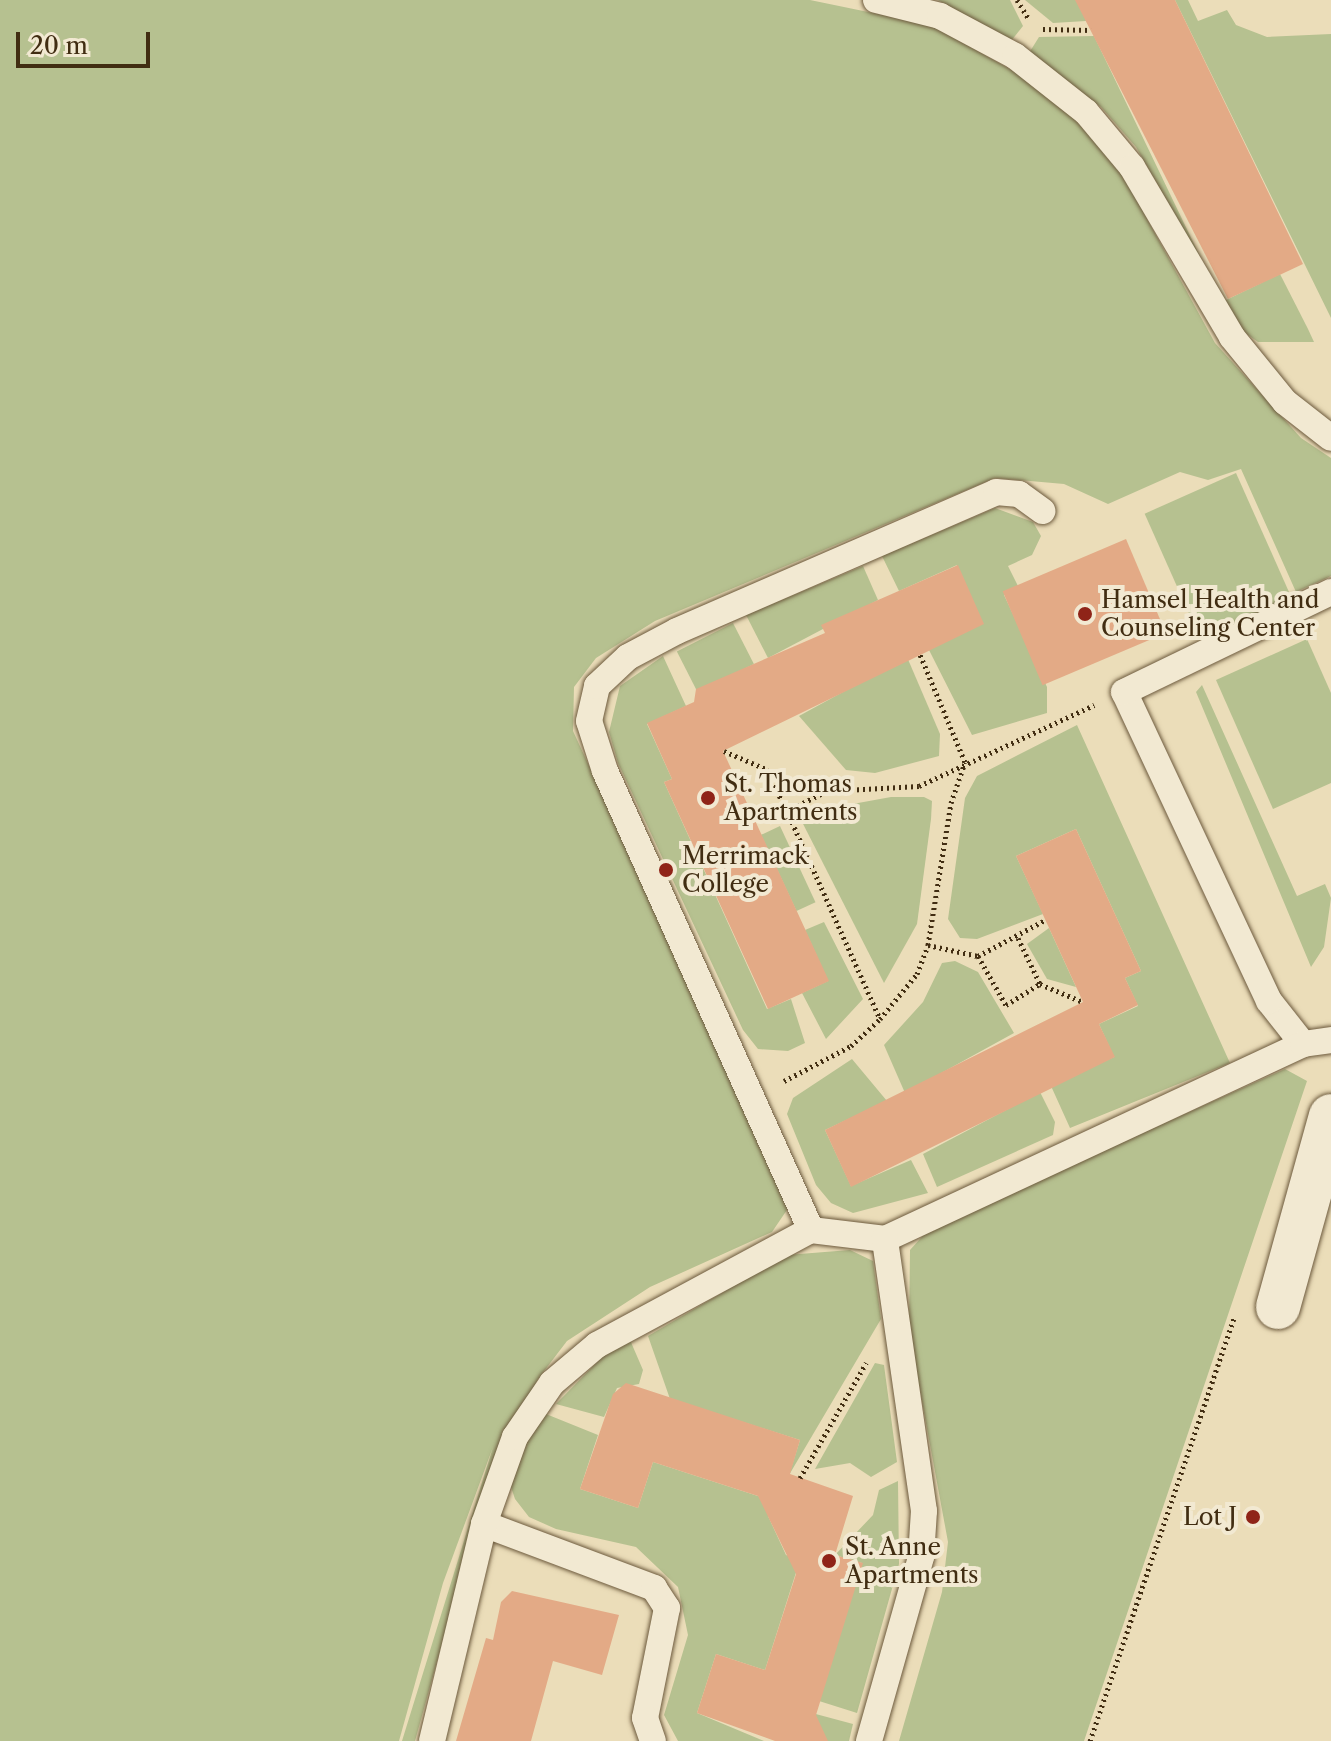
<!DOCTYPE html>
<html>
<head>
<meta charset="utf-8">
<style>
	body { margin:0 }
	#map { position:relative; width:1331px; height:1741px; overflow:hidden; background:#ebddb9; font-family:"Libre Caslon Text",serif }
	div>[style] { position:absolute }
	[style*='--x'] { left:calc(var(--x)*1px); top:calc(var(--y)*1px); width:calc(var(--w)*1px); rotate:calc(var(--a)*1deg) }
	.green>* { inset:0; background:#b6c190; transform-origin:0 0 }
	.building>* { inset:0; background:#e3aa86; transform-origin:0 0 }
	.path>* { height:5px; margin-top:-2.5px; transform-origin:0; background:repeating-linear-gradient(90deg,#412d12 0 2px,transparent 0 6px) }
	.roads { filter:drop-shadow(0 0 2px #6c593c) drop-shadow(0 0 2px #6c593c) }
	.service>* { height:26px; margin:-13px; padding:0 13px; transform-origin:13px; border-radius:13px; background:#f2e9d2 }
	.minor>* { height:44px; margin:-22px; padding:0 22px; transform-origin:22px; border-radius:22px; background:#f2e9d2 }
	.dots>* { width:22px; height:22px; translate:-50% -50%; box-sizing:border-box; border:4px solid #f2e9d2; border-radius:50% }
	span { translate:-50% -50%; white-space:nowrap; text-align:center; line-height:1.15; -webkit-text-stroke:8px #f2e9d2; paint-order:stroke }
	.poi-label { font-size:24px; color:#412d12 }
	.left { translate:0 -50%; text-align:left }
	.right { translate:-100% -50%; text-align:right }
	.scale { position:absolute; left:16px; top:32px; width:134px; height:36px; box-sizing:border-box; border:4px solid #412d12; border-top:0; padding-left:10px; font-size:24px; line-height:28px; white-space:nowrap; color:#412d12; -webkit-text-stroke:6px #f2e9d2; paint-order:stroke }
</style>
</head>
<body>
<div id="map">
	<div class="green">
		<div style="clip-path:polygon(0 0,810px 0,931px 25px,1015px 72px,1076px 120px,1123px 175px,1215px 343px,1301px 438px,1331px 458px,1331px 576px,1296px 592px,1241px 469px,1208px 480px,1180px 472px,1108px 504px,1064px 484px,995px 478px,655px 621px,596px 658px,574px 687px,573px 731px,791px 1204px,772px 1232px,650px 1287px,567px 1341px,538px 1379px,488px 1478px,415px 1741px,402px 1741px,493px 1447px,443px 1583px,399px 1741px,0 1741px)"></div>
		<div style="clip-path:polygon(938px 0,1010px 0,1023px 26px,1011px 41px)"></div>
		<div style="clip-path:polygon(1025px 0,1083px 0,1086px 21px,1053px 23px)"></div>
		<div style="clip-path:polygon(1175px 0,1188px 0,1198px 21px,1227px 10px,1236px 25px,1267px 37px,1331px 34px,1331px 318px)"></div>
		<div style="clip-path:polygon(1094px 36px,1208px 273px,1136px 147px,1101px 107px,1029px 53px,1039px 37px)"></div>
		<div style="clip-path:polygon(1280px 274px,1308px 329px,1314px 342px,1258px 342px,1237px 327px,1222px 302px)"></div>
		<div style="left:1236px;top:473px;width:142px;height:100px;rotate:66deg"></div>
		<div style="clip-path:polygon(995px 508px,1033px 522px,1041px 536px,1032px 555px,1008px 566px,1019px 588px,1004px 595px,1047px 687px,1047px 713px,972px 735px,928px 648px,957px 565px,899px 591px,882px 556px)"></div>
		<div style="clip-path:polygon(863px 566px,878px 600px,768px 658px,746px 615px)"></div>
		<div style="left:733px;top:623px;width:46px;height:63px;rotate:63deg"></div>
		<div style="clip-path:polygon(1307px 639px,1331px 693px,1331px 783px,1273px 809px,1216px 680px)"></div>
		<div style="clip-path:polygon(663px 656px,686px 706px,647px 724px,672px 779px,664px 782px,767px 1009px,791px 999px,805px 1043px,788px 1051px,758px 1049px,743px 1030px,618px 763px,609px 732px,620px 686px)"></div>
		<div style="clip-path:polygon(907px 657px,940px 734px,939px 756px,875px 773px,846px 770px,799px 716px)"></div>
		<div style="clip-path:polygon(1202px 685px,1297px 896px,1325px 884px,1331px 898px,1324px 947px,1311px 967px,1196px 692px)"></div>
		<div style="clip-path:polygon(1077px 725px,1230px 1063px,1070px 1128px,1051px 1086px,1114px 1057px,1099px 1024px,1138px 1006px,1125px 978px,1141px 971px,1076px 829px,1016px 856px,1043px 914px,977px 939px,960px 938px,948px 919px,965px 798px,977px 776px)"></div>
		<div style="clip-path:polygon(891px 797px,924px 797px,932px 801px,931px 819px,917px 924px,884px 983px,798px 814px)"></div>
		<div style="left:780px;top:826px;width:84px;height:21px;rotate:65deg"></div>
		<div style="clip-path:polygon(824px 922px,863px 999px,826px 1039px,802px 993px,828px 981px,805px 930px)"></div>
		<div style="clip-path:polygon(1049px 928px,1076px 987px,1047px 979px,1027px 944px)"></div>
		<div style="clip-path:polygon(955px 961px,978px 972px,1014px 1033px,905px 1093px,884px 1045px,923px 1002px,942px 963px)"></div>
		<div style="clip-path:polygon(852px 1059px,887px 1101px,825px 1130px,851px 1186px,911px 1160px,928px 1193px,853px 1213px,831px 1203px,816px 1185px,787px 1114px,793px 1098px)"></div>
		<div style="clip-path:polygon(1285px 1069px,1307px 1081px,1084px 1741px,899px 1741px,942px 1592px,948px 1542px,909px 1331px,910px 1250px,929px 1229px)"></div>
		<div style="clip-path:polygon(1040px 1092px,1055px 1122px,1053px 1135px,937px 1187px,923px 1154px)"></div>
		<div style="clip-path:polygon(850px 1250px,873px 1261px,881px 1319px,789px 1475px,800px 1440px,670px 1399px,648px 1336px,787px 1255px)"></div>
		<div style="clip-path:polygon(630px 1340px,643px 1370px,639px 1384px,617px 1388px,604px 1417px,556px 1404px,608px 1351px)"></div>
		<div style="clip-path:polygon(875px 1363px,884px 1365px,897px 1462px,871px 1477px,850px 1463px,815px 1469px)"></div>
		<div style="clip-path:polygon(546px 1414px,598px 1435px,580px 1489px,638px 1508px,653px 1462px,773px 1501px,768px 1516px,786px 1555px,800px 1560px,765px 1670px,716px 1654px,697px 1713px,764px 1741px,678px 1741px,664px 1715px,688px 1635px,678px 1587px,636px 1547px,556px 1529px,529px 1517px,515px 1499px,510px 1484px,525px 1442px)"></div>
		<div style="clip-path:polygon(898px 1481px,899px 1564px,857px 1713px,819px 1701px,862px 1563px,835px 1555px,873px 1515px,879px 1490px)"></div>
		<div style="clip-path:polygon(812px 1713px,853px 1724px,849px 1741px,817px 1741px)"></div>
	</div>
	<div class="building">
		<div style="clip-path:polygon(1075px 0,1175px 0,1303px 264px,1228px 299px)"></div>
		<div style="left:1126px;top:539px;width:102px;height:134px;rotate:67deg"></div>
		<div style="clip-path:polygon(958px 565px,984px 624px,723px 751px,829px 981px,768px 1009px,664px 782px,672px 779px,647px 723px,694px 702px,696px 689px,825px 633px,821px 625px)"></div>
		<div style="clip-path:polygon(1076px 829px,1141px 971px,1125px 978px,1138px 1005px,1099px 1024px,1115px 1057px,851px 1187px,825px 1130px,1083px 1002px,1016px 856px)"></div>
		<div style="clip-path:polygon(626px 1383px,800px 1440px,790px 1474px,853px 1496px,835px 1555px,863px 1563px,816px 1715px,828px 1741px,775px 1741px,697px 1713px,716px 1654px,765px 1670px,796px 1574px,758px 1496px,653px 1462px,638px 1508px,580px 1489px,613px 1394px)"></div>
		<div style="clip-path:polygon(512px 1591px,619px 1615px,602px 1675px,553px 1661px,531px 1741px,456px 1741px,486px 1638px,493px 1640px,501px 1602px)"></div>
	</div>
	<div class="path">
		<div style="--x:1017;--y:0;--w:22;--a:58"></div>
		<div style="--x:1043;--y:29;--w:48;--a:1.2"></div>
		<div style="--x:724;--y:751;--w:46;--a:23.2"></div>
		<div style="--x:766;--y:769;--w:47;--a:63.4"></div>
		<div style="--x:787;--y:811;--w:45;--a:-26.6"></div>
		<div style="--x:827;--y:791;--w:92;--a:-3.1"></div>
		<div style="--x:919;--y:786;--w:193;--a:-24.8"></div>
		<div style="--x:787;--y:811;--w:228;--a:65.9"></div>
		<div style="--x:1018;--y:938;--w:51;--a:64.4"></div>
		<div style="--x:928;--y:945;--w:51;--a:12.4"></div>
		<div style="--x:978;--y:956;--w:56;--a:60.3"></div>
		<div style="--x:1006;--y:1005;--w:40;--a:-32"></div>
		<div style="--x:1040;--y:984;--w:47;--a:22.7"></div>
		<div style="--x:978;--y:956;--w:76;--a:-28.2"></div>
		<div style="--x:784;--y:1081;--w:76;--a:-27.6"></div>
		<div style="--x:851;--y:1046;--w:40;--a:-43"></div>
		<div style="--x:880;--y:1019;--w:58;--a:-50.6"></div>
		<div style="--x:917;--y:974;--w:31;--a:-69"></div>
		<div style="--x:928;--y:945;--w:144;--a:-80.8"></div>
		<div style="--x:951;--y:803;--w:43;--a:-71.1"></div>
		<div style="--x:965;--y:762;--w:119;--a:-112.7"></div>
		<div style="--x:800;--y:1478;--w:133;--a:-60.1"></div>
		<div style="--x:1090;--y:1741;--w:448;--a:-71.2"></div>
	</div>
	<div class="roads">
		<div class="service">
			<div style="--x:876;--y:0;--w:66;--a:14"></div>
			<div style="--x:940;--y:16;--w:85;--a:28.1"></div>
			<div style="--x:1015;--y:56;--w:90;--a:38.3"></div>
			<div style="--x:1086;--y:112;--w:72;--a:50.1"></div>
			<div style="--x:1132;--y:167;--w:197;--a:59.5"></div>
			<div style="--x:1232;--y:337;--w:84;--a:50.8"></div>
			<div style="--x:1285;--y:402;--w:58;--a:38"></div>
			<div style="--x:1303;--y:1044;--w:55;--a:-128.3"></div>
			<div style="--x:1269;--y:1001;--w:341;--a:-115.1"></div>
			<div style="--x:1124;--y:692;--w:230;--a:-25.8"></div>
			<div style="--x:811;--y:1230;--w:503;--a:-114.17"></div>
			<div style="--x:605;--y:771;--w:52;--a:-107.7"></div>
			<div style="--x:589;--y:721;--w:36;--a:-77"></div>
			<div style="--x:597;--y:686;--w:42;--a:-43.1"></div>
			<div style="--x:628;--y:657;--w:55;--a:-28"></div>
			<div style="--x:677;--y:631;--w:348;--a:-23.5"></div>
			<div style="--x:996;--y:492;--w:23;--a:5"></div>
			<div style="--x:1019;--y:494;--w:29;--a:36"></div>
			<div style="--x:484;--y:1524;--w:182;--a:20.6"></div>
			<div style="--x:654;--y:1588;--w:24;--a:57"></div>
			<div style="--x:667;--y:1608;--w:112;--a:101.3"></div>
			<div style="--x:645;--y:1718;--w:24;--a:71"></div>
			<div style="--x:432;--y:1741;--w:223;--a:-76.5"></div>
			<div style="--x:484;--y:1524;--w:92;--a:-70.4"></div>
			<div style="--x:515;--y:1437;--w:65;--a:-55.6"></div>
			<div style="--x:552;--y:1383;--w:59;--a:-40.2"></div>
			<div style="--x:597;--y:1345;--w:243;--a:-28.3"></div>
			<div style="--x:811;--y:1230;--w:75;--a:6.9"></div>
			<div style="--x:885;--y:1239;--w:461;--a:-25"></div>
			<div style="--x:1303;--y:1044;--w:28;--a:-8"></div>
			<div style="--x:869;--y:1741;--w:191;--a:-74.2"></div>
			<div style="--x:921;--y:1557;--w:46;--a:-86.3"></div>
			<div style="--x:924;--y:1511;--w:275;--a:-98.2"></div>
		</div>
		<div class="minor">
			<div style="--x:1278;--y:1307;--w:198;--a:-74.5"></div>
		</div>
	</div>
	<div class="dots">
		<div style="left:1085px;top:614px;background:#8f2418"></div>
		<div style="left:708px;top:798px;background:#8f2418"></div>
		<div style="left:666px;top:870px;background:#8f2418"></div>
		<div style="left:1253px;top:1517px;background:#8f2418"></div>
		<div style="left:829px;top:1561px;background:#8f2418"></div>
	</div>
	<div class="poi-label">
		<span class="left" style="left:1101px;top:614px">Hamsel Health and<br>Counseling Center</span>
		<span class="left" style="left:724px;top:798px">St. Thomas<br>Apartments</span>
		<span class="left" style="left:682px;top:870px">Merrimack<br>College</span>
		<span class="right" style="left:1237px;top:1517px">Lot J</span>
		<span class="left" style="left:845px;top:1561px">St. Anne<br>Apartments</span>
	</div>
	<div class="scale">20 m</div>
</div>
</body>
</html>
